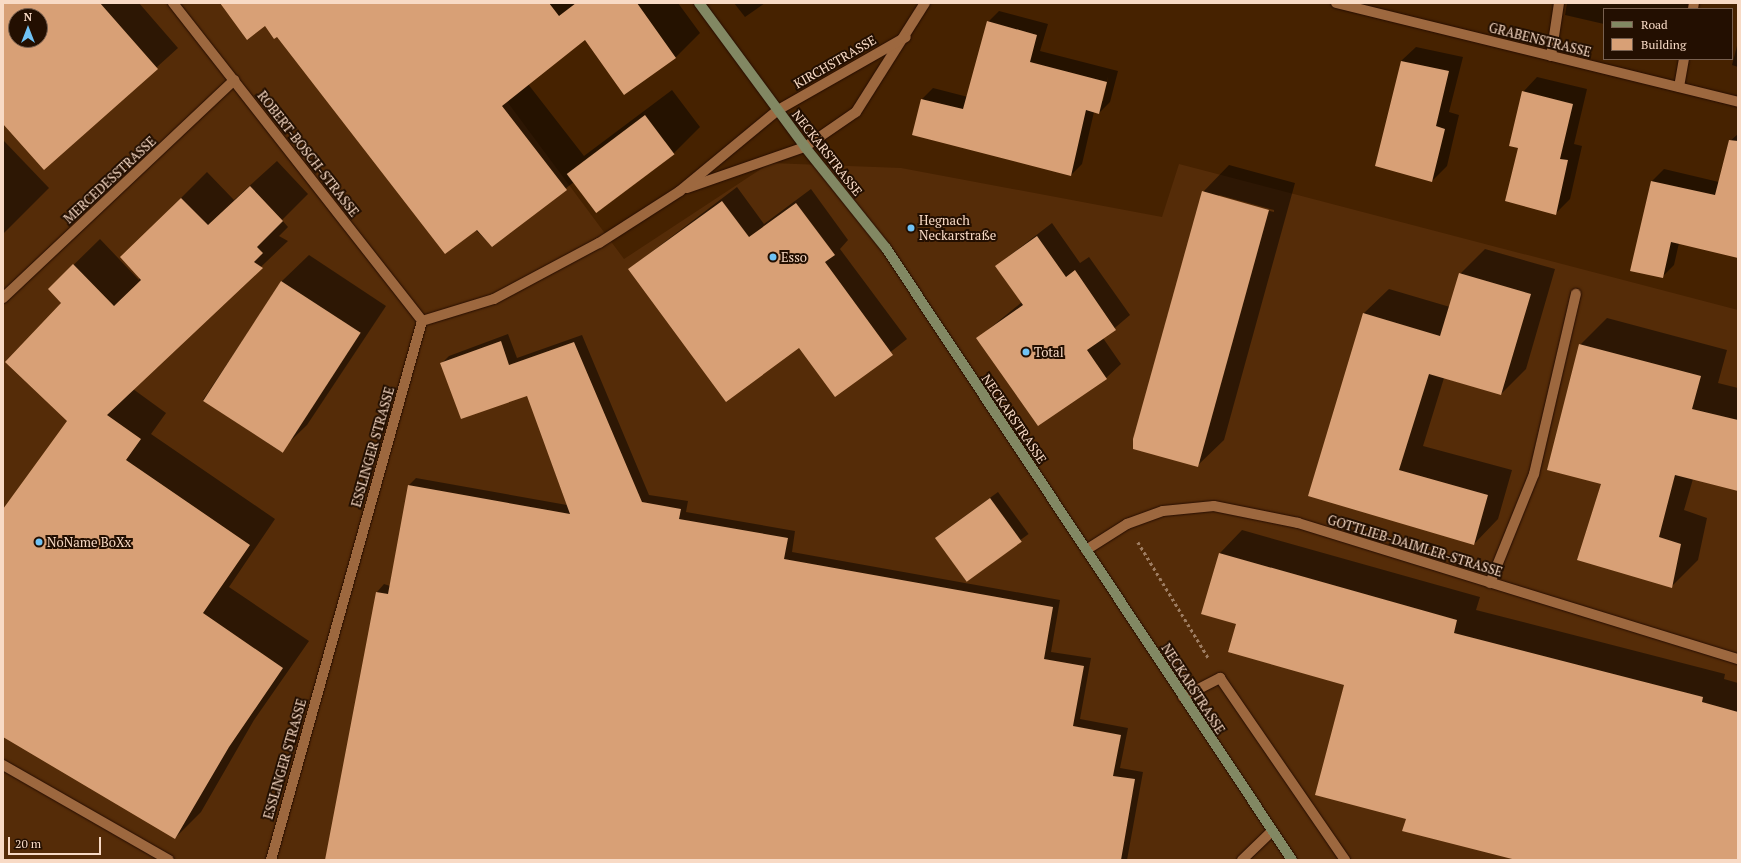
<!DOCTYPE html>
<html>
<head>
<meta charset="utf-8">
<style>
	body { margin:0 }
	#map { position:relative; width:1741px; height:863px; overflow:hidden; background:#462200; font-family:"PT Serif",serif }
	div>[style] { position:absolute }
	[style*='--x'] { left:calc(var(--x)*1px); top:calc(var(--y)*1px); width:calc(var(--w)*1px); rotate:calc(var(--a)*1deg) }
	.built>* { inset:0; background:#552c08 }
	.shadow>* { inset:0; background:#0007; transform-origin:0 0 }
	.building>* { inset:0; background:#d8a076; transform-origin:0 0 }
	.path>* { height:2.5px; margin-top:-1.25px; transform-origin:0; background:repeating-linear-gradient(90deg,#9e7d62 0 3px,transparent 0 6px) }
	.roads { filter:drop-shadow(0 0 1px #260d00) drop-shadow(0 0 1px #260d00) }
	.service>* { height:10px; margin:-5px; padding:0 5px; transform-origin:5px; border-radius:5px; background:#9d683f }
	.minor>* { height:10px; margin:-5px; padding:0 5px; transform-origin:5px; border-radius:5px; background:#9d683f }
	.secondary>* { height:10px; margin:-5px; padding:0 5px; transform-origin:5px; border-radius:5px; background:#828863 }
	.dots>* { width:11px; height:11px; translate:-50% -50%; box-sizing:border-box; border:2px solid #230f01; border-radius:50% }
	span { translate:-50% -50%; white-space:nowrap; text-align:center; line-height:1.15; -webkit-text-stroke:4px #230f01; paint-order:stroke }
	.street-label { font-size:13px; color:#f8dac5 }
	.poi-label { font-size:13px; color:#f8dac5 }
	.left { translate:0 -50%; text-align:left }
	.frame { position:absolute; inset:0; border:4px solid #f8dac5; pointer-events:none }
	.legend { position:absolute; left:1603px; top:8px; width:130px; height:52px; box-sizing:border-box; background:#230f01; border:1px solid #78604f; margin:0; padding:5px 7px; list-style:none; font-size:12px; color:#f8dac5 }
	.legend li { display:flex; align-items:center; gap:8px; height:20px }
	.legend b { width:20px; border:1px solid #78604f }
	.north { position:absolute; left:8px; top:8px; width:40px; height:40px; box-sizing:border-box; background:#230f01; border:1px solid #78604f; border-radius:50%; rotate:0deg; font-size:11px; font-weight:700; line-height:16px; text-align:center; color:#f8dac5 }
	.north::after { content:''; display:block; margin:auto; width:14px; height:18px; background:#70c2f4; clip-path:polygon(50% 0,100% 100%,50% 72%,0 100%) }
	.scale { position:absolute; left:8px; top:837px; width:93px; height:18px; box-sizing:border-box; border:2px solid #f8dac5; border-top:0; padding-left:5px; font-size:12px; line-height:14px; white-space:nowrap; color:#f8dac5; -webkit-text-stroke:3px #230f01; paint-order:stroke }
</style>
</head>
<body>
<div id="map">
	<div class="built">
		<div style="clip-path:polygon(evenodd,3px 3px,434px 3px,624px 259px,770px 163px,901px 168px,1162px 217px,1179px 164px,1738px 310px,1738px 860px,3px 860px,3px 3px,16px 16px,40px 16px,40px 40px,16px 40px,16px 16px)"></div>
	</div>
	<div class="shadow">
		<div style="clip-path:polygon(evenodd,3px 3px,139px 3px,178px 48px,44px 169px,3px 123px,3px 3px,16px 16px,40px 16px,40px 40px,16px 40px,16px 16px)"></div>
		<div style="clip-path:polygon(222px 3px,678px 3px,700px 33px,676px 57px,625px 94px,585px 39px,528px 84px,584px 156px,672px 90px,700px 127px,673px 154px,574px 182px,492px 246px,278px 35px,265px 25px)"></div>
		<div style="clip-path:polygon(734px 3px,765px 3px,745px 17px)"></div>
		<div style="clip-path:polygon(1567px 3px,1692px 3px,1691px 9px,1604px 9px,1604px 24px,1565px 15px)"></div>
		<div style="clip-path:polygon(evenodd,999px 11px,1048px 24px,1040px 51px,1118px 71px,1110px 102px,1099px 113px,1094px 112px,1082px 164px,1071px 175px,922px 99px,933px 88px,968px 97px,988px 22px,999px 11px,1108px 77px,1103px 101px,1101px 101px,1108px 77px)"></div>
		<div style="clip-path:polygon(1738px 42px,1738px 67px,1732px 65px)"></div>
		<div style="clip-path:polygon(1416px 47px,1463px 57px,1449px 112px,1459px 115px,1447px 166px,1432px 181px,1401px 61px)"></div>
		<div style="clip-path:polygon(1537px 77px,1587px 89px,1574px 144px,1582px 146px,1570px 199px,1555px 214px,1519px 147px,1523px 92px)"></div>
		<div style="clip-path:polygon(1738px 134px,1738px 257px,1679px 243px,1674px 265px,1662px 277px,1652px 181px,1664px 169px,1719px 182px,1729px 142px)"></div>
		<div style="clip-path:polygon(4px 141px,49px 188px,3px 234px,3px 142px)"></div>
		<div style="clip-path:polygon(277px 161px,308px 194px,282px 220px,288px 227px,279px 236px,288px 241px,133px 389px,166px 413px,151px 434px,275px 519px,229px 587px,309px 641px,254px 720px,201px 812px,175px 838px,3px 735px,3px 510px,69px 421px,62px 303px,49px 289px,100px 239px,139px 280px,148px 231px,207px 172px,234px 200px)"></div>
		<div style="clip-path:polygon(evenodd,1229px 165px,1295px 183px,1224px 440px,1197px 466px,1203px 192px,1229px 165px,1219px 195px,1274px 210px,1274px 212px,1219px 197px,1219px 195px)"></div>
		<div style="clip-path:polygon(737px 187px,764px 224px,811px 189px,848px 240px,840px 249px,907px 339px,836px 395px,800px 346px,629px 269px)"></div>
		<div style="clip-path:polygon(1052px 223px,1080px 263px,1089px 257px,1130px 315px,1103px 338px,1121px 364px,1106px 378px,1039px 425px,978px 338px,1022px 302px,996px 266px)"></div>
		<div style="clip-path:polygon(1485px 249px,1555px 269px,1526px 369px,1501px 394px,1444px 378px,1423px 446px,1512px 470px,1498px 519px,1474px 544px,1309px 495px,1364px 313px,1389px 289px,1450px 307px,1460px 274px)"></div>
		<div style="clip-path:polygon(309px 255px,386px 306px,307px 425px,280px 451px,203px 400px,282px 281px)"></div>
		<div style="clip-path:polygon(1607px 318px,1727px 350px,1718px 383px,1738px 388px,1738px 490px,1693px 479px,1684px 510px,1707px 518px,1698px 560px,1672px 586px,1603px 483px,1580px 345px)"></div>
		<div style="clip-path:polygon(508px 334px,517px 358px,582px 335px,649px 495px,688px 501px,686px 512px,795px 531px,792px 552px,1060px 600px,1051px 652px,1091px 658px,1080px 719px,1128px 728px,1120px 768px,1143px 772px,1127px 860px,326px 860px,377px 592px,384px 584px,390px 586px,409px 485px,416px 478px,567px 505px,527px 394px,441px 364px,449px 356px)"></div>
		<div style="left:998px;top:492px;width:52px;height:76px;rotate:54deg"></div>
		<div style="clip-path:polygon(1242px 530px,1480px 597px,1476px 610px,1725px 674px,1724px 679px,1738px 683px,1738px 860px,1520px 860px,1407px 818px,1345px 685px,1237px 623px,1203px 614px,1220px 553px)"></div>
	</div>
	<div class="building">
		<div style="clip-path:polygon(evenodd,3px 3px,100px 3px,158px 69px,44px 170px,3px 124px,3px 3px,16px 16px,40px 16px,40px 40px,16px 40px,16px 16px)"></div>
		<div style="clip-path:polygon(220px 3px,549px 3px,559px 16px,576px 3px,637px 3px,676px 58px,624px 95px,585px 40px,502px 106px,567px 190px,492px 247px,477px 230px,445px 254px,277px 37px,274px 39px,265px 26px,247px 40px)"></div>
		<div style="clip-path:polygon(987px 21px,1037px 35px,1030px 62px,1107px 82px,1099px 114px,1086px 110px,1071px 176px,912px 135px,921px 99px,963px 109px)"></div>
		<div style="clip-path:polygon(1401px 61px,1449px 71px,1436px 126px,1445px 129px,1432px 182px,1375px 166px)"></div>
		<div style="clip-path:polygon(1522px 91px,1573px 104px,1560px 159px,1568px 160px,1556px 215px,1505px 201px,1518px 148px,1509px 146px)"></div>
		<div style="left:645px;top:115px;width:49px;height:98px;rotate:53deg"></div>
		<div style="clip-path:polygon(1729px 140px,1738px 141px,1738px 258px,1671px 242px,1663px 278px,1630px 271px,1651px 181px,1715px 195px)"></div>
		<div style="clip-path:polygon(250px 186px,283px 221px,257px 247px,263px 253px,254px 262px,263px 268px,107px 415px,141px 439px,126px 460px,250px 545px,203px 613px,283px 668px,229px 747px,175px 839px,3px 737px,3px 509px,67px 421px,5px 362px,61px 303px,48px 289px,73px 264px,114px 306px,141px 280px,120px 257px,181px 198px,208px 225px)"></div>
		<div style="clip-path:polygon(1202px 191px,1269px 210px,1198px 467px,1133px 449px,1133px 439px)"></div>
		<div style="clip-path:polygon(722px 201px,749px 237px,796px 203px,835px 255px,825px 262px,893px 355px,835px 397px,799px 348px,726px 402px,628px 269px)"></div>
		<div style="clip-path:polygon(1037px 236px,1066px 277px,1075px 270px,1116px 330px,1087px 350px,1107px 379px,1038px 426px,976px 338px,1023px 305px,995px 266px)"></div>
		<div style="clip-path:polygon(1459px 273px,1531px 294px,1501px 395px,1429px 374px,1399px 470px,1488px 495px,1474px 545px,1308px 496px,1363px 313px,1440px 336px)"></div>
		<div style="left:281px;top:281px;width:95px;height:143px;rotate:33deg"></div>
		<div style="clip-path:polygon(501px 341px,509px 365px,574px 342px,642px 502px,681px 509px,679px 519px,788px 538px,784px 559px,1053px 607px,1044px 659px,1084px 666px,1073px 726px,1121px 735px,1113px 776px,1135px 779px,1121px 860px,325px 860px,376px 592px,388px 594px,408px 485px,570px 514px,527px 396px,461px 419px,440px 363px)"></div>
		<div style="clip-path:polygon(1579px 344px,1701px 376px,1692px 409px,1738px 420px,1738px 491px,1675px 475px,1659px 537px,1681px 544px,1672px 588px,1577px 560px,1601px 484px,1547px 470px)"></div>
		<div style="left:990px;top:498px;width:54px;height:68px;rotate:54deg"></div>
		<div style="clip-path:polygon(1219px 553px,1457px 620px,1454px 633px,1703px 697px,1702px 702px,1738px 712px,1738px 860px,1516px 860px,1402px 831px,1406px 819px,1315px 795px,1344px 685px,1228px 652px,1236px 624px,1201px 614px)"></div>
	</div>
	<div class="path">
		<div style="--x:1138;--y:542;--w:137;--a:58.7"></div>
	</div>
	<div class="roads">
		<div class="service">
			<div style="--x:1693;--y:9;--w:6;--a:-81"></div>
			<div style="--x:1551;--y:56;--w:54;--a:-81.4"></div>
			<div style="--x:1679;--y:87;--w:28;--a:-80"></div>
			<div style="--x:1490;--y:583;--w:118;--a:-68"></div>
			<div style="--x:1534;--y:474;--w:185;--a:-76.9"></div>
			<div style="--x:1183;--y:697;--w:42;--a:-27.2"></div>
			<div style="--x:1220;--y:678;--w:221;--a:55.5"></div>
			<div style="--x:3;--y:765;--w:191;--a:29.8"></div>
		</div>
		<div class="minor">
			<div style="--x:173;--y:3;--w:404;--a:51.9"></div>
			<div style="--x:1336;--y:3;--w:414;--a:13.8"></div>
			<div style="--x:687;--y:188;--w:125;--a:-19.2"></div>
			<div style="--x:805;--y:147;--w:62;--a:-34.5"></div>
			<div style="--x:856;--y:112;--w:129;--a:-57.7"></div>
			<div style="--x:3;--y:298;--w:318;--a:-43.3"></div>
			<div style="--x:422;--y:321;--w:75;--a:-17"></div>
			<div style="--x:494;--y:299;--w:119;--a:-28.1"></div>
			<div style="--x:599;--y:243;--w:96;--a:-32.7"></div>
			<div style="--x:680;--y:191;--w:127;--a:-39.6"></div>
			<div style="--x:778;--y:110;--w:147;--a:-29.7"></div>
			<div style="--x:1086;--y:550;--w:49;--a:-32.4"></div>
			<div style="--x:1127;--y:524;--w:38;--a:-20"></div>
			<div style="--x:1163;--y:511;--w:51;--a:-5.6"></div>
			<div style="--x:1214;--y:506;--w:86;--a:11.4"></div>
			<div style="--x:1298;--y:523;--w:461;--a:17.2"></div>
			<div style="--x:271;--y:860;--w:560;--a:-74.35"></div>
			<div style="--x:1242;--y:860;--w:42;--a:-44"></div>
		</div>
		<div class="secondary">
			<div style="--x:699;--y:3;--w:179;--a:53.6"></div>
			<div style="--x:805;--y:147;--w:129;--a:51.3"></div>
			<div style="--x:886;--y:248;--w:734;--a:56.44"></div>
		</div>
	</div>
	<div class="dots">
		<div style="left:911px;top:228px;background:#70c2f4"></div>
		<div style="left:773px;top:257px;background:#70c2f4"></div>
		<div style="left:1026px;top:352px;background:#70c2f4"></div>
		<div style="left:39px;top:542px;background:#70c2f4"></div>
	</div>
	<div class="street-label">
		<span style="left:1540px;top:40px;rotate:14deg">GRABENSTRASSE</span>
		<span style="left:835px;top:62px;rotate:-30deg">KIRCHSTRASSE</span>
		<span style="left:827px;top:153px;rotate:52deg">NECKARSTRASSE</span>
		<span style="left:308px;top:154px;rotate:52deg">ROBERT-BOSCH-STRASSE</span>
		<span style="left:110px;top:180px;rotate:-43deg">MERCEDESSTRASSE</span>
		<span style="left:1014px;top:419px;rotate:56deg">NECKARSTRASSE</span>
		<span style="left:373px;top:447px;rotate:-74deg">ESSLINGER STRASSE</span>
		<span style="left:1415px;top:546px;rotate:17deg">GOTTLIEB-DAIMLER-STRASSE</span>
		<span style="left:1193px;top:689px;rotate:57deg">NECKARSTRASSE</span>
		<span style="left:285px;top:759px;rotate:-74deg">ESSLINGER STRASSE</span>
	</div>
	<div class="poi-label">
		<span class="left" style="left:919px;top:228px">Hegnach<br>Neckarstraße</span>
		<span class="left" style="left:781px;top:257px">Esso</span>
		<span class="left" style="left:1034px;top:352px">Total</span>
		<span class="left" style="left:47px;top:542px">NoName BoXx</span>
	</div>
	<div class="frame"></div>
	<ul class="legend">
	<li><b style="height:5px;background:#828863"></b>Road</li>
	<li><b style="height:11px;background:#d8a076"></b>Building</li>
	</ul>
	<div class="north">N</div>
	<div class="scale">20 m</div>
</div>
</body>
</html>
